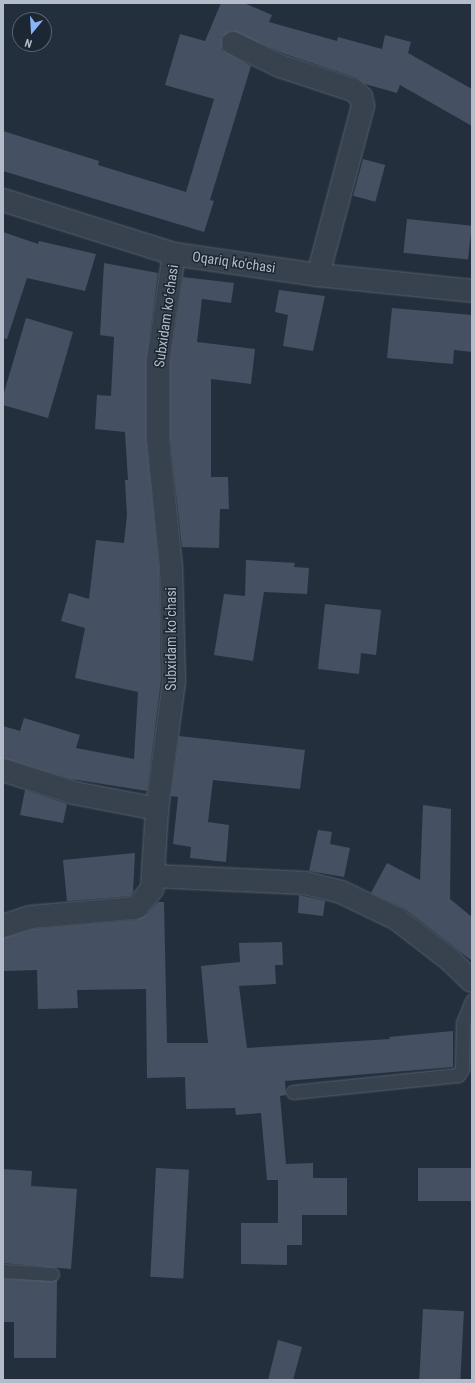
<!DOCTYPE html>
<html>
<head>
<meta charset="utf-8">
<style>
	body { margin:0 }
	#map { position:relative; width:475px; height:1383px; overflow:hidden; background:#242f3e; font-family:"Roboto Condensed",sans-serif }
	div>[style] { position:absolute }
	[style*='--x'] { left:calc(var(--x)*1px); top:calc(var(--y)*1px); width:calc(var(--w)*1px); rotate:calc(var(--a)*1deg) }
	.building>* { inset:0; background:#455162; transform-origin:0 0 }
	.roads { filter:drop-shadow(0 0 1px #565f6c) drop-shadow(0 0 1px #565f6c) }
	.lane>* { height:13px; margin:-6.5px; padding:0 6.5px; transform-origin:6.5px; border-radius:6.5px; background:#38414e }
	.street>* { height:22px; margin:-11px; padding:0 11px; transform-origin:11px; border-radius:11px; background:#38414e }
	span { translate:-50% -50%; white-space:nowrap; text-align:center; line-height:1.15; -webkit-text-stroke:3px #1d2633; paint-order:stroke }
	.street-label { font-size:14px; color:#b4bcc9 }
	.frame { position:absolute; inset:0; border:4px solid #b4bcc9; pointer-events:none }
	.north { position:absolute; left:12px; top:12px; width:40px; height:40px; box-sizing:border-box; background:#1d2633; border:1px solid #59626f; border-radius:50%; rotate:198deg; font-size:11px; font-weight:700; line-height:16px; text-align:center; color:#b4bcc9 }
	.north::after { content:''; display:block; margin:auto; width:14px; height:18px; background:#8ab4f8; clip-path:polygon(50% 0,100% 100%,50% 72%,0 100%) }
</style>
</head>
<body>
<div id="map">
	<div class="building">
		<div style="clip-path:polygon(221px 3px,244px 3px,272px 15px,269px 22px,337px 41px,338px 37px,382px 49px,385px 35px,411px 42px,408px 53px,472px 89px,472px 126px,400px 85px,397px 93px,365px 84px,357px 78px,285px 54px,232px 31px,222px 37px,222px 50px,251px 66px,210px 200px,214px 201px,204px 232px,3px 171px,3px 131px,99px 161px,98px 165px,186px 192px,214px 99px,165px 85px,180px 34px,205px 41px)"></div>
		<div style="left:363px;top:159px;width:23px;height:38px;rotate:15deg"></div>
		<div style="left:407px;top:219px;width:65px;height:34px;rotate:6deg"></div>
		<div style="clip-path:polygon(3px 232px,38px 244px,39px 241px,96px 254px,85px 291px,27px 278px,7px 339px,3px 338px)"></div>
		<div style="clip-path:polygon(104px 263px,158px 273px,146px 361px,146px 438px,159px 568px,161px 680px,147px 791px,71px 779px,3px 758px,3px 726px,20px 731px,24px 718px,80px 735px,76px 748px,134px 759px,138px 692px,75px 678px,85px 628px,61px 621px,69px 593px,89px 599px,96px 540px,124px 543px,127px 515px,125px 480px,128px 480px,125px 432px,95px 429px,97px 395px,111px 396px,114px 337px,100px 335px)"></div>
		<div style="clip-path:polygon(183px 277px,234px 283px,231px 303px,202px 299px,197px 342px,255px 349px,251px 384px,211px 379px,211px 477px,228px 477px,229px 509px,220px 509px,219px 548px,182px 547px,170px 437px,170px 362px)"></div>
		<div style="clip-path:polygon(279px 290px,325px 296px,313px 351px,283px 346px,288px 315px,275px 312px)"></div>
		<div style="clip-path:polygon(392px 308px,472px 315px,472px 352px,454px 350px,453px 364px,387px 358px)"></div>
		<div style="clip-path:polygon(26px 318px,73px 332px,48px 418px,3px 405px,3px 396px)"></div>
		<div style="clip-path:polygon(246px 560px,295px 563px,294px 567px,309px 568px,307px 594px,264px 592px,253px 661px,214px 655px,224px 594px,245px 596px)"></div>
		<div style="clip-path:polygon(325px 604px,381px 610px,376px 655px,361px 653px,359px 674px,318px 669px)"></div>
		<div style="clip-path:polygon(179px 736px,305px 750px,300px 789px,213px 780px,208px 822px,229px 825px,226px 862px,190px 858px,191px 847px,173px 844px,178px 797px,171px 796px)"></div>
		<div style="clip-path:polygon(25px 790px,67px 804px,63px 823px,20px 815px)"></div>
		<div style="clip-path:polygon(423px 805px,451px 809px,450px 899px,472px 917px,472px 961px,405px 909px,371px 893px,387px 863px,420px 880px)"></div>
		<div style="clip-path:polygon(318px 830px,332px 832px,330px 844px,350px 848px,344px 877px,309px 871px)"></div>
		<div style="clip-path:polygon(135px 853px,133px 892px,130px 896px,67px 901px,63px 860px)"></div>
		<div style="clip-path:polygon(299px 895px,325px 901px,323px 916px,298px 913px)"></div>
		<div style="clip-path:polygon(158px 902px,164px 902px,167px 1043px,208px 1043px,201px 966px,240px 962px,239px 943px,282px 942px,283px 965px,275px 965px,276px 984px,239px 986px,247px 1048px,390px 1039px,389px 1037px,453px 1031px,453px 1067px,285px 1081px,286px 1095px,280px 1096px,286px 1164px,313px 1163px,313px 1178px,347px 1178px,347px 1215px,302px 1215px,302px 1245px,287px 1245px,287px 1265px,241px 1264px,241px 1223px,278px 1223px,278px 1180px,267px 1180px,261px 1113px,236px 1115px,235px 1108px,186px 1109px,185px 1077px,147px 1078px,146px 989px,77px 990px,78px 1008px,38px 1009px,37px 970px,3px 971px,3px 938px,33px 929px,136px 920px,146px 915px)"></div>
		<div style="left:156px;top:1168px;width:33px;height:109px;rotate:3deg"></div>
		<div style="left:472px;top:1168px;width:33px;height:54px;rotate:90deg"></div>
		<div style="clip-path:polygon(3px 1169px,32px 1171px,31px 1186px,77px 1189px,71px 1269px,3px 1263px)"></div>
		<div style="clip-path:polygon(3px 1279px,57px 1280px,56px 1358px,14px 1358px,14px 1322px,3px 1322px)"></div>
		<div style="left:423px;top:1309px;width:41px;height:71px;rotate:3deg"></div>
		<div style="clip-path:polygon(278px 1340px,302px 1347px,293px 1380px,268px 1380px)"></div>
	</div>
	<div class="roads">
		<div class="lane">
			<div style="--x:293;--y:1092;--w:166;--a:-5.9"></div>
			<div style="--x:458;--y:1075;--w:7;--a:-56"></div>
			<div style="--x:462;--y:1069;--w:46;--a:-88.8"></div>
			<div style="--x:463;--y:1023;--w:24;--a:-68"></div>
			<div style="--x:3;--y:1271;--w:49;--a:3.5"></div>
		</div>
		<div class="street">
			<div style="--x:233;--y:43;--w:52;--a:26.1"></div>
			<div style="--x:280;--y:66;--w:77;--a:18.2"></div>
			<div style="--x:353;--y:90;--w:11;--a:41"></div>
			<div style="--x:361;--y:97;--w:9;--a:77"></div>
			<div style="--x:363;--y:106;--w:175;--a:104.9"></div>
			<div style="--x:3;--y:200;--w:179;--a:17.5"></div>
			<div style="--x:174;--y:254;--w:146;--a:8.3"></div>
			<div style="--x:318;--y:275;--w:155;--a:5.9"></div>
			<div style="--x:3;--y:770;--w:75;--a:17.9"></div>
			<div style="--x:74;--y:793;--w:85;--a:10.9"></div>
			<div style="--x:153;--y:876;--w:152;--a:2.6"></div>
			<div style="--x:305;--y:883;--w:37;--a:14"></div>
			<div style="--x:341;--y:892;--w:62;--a:25.7"></div>
			<div style="--x:397;--y:919;--w:67;--a:37.7"></div>
			<div style="--x:450;--y:960;--w:30;--a:44"></div>
			<div style="--x:3;--y:926;--w:29;--a:-18"></div>
			<div style="--x:31;--y:917;--w:102;--a:-5"></div>
			<div style="--x:133;--y:908;--w:4;--a:-14"></div>
			<div style="--x:137;--y:907;--w:23;--a:-50"></div>
			<div style="--x:152;--y:889;--w:80;--a:-86.4"></div>
			<div style="--x:157;--y:809;--w:129;--a:-82.4"></div>
			<div style="--x:174;--y:681;--w:114;--a:-91.5"></div>
			<div style="--x:171;--y:567;--w:130;--a:-95.8"></div>
			<div style="--x:158;--y:438;--w:77;--a:-90"></div>
			<div style="--x:158;--y:361;--w:108;--a:-81.5"></div>
		</div>
	</div>
	<div class="street-label">
		<span style="left:234px;top:262px;rotate:8deg">Oqariq ko'chasi</span>
		<span style="left:166px;top:316px;rotate:-82deg">Subxidam koʻchasi</span>
		<span style="left:171px;top:639px;rotate:-90deg">Subxidam koʻchasi</span>
	</div>
	<div class="frame"></div>
	<div class="north">N</div>
</div>
</body>
</html>
